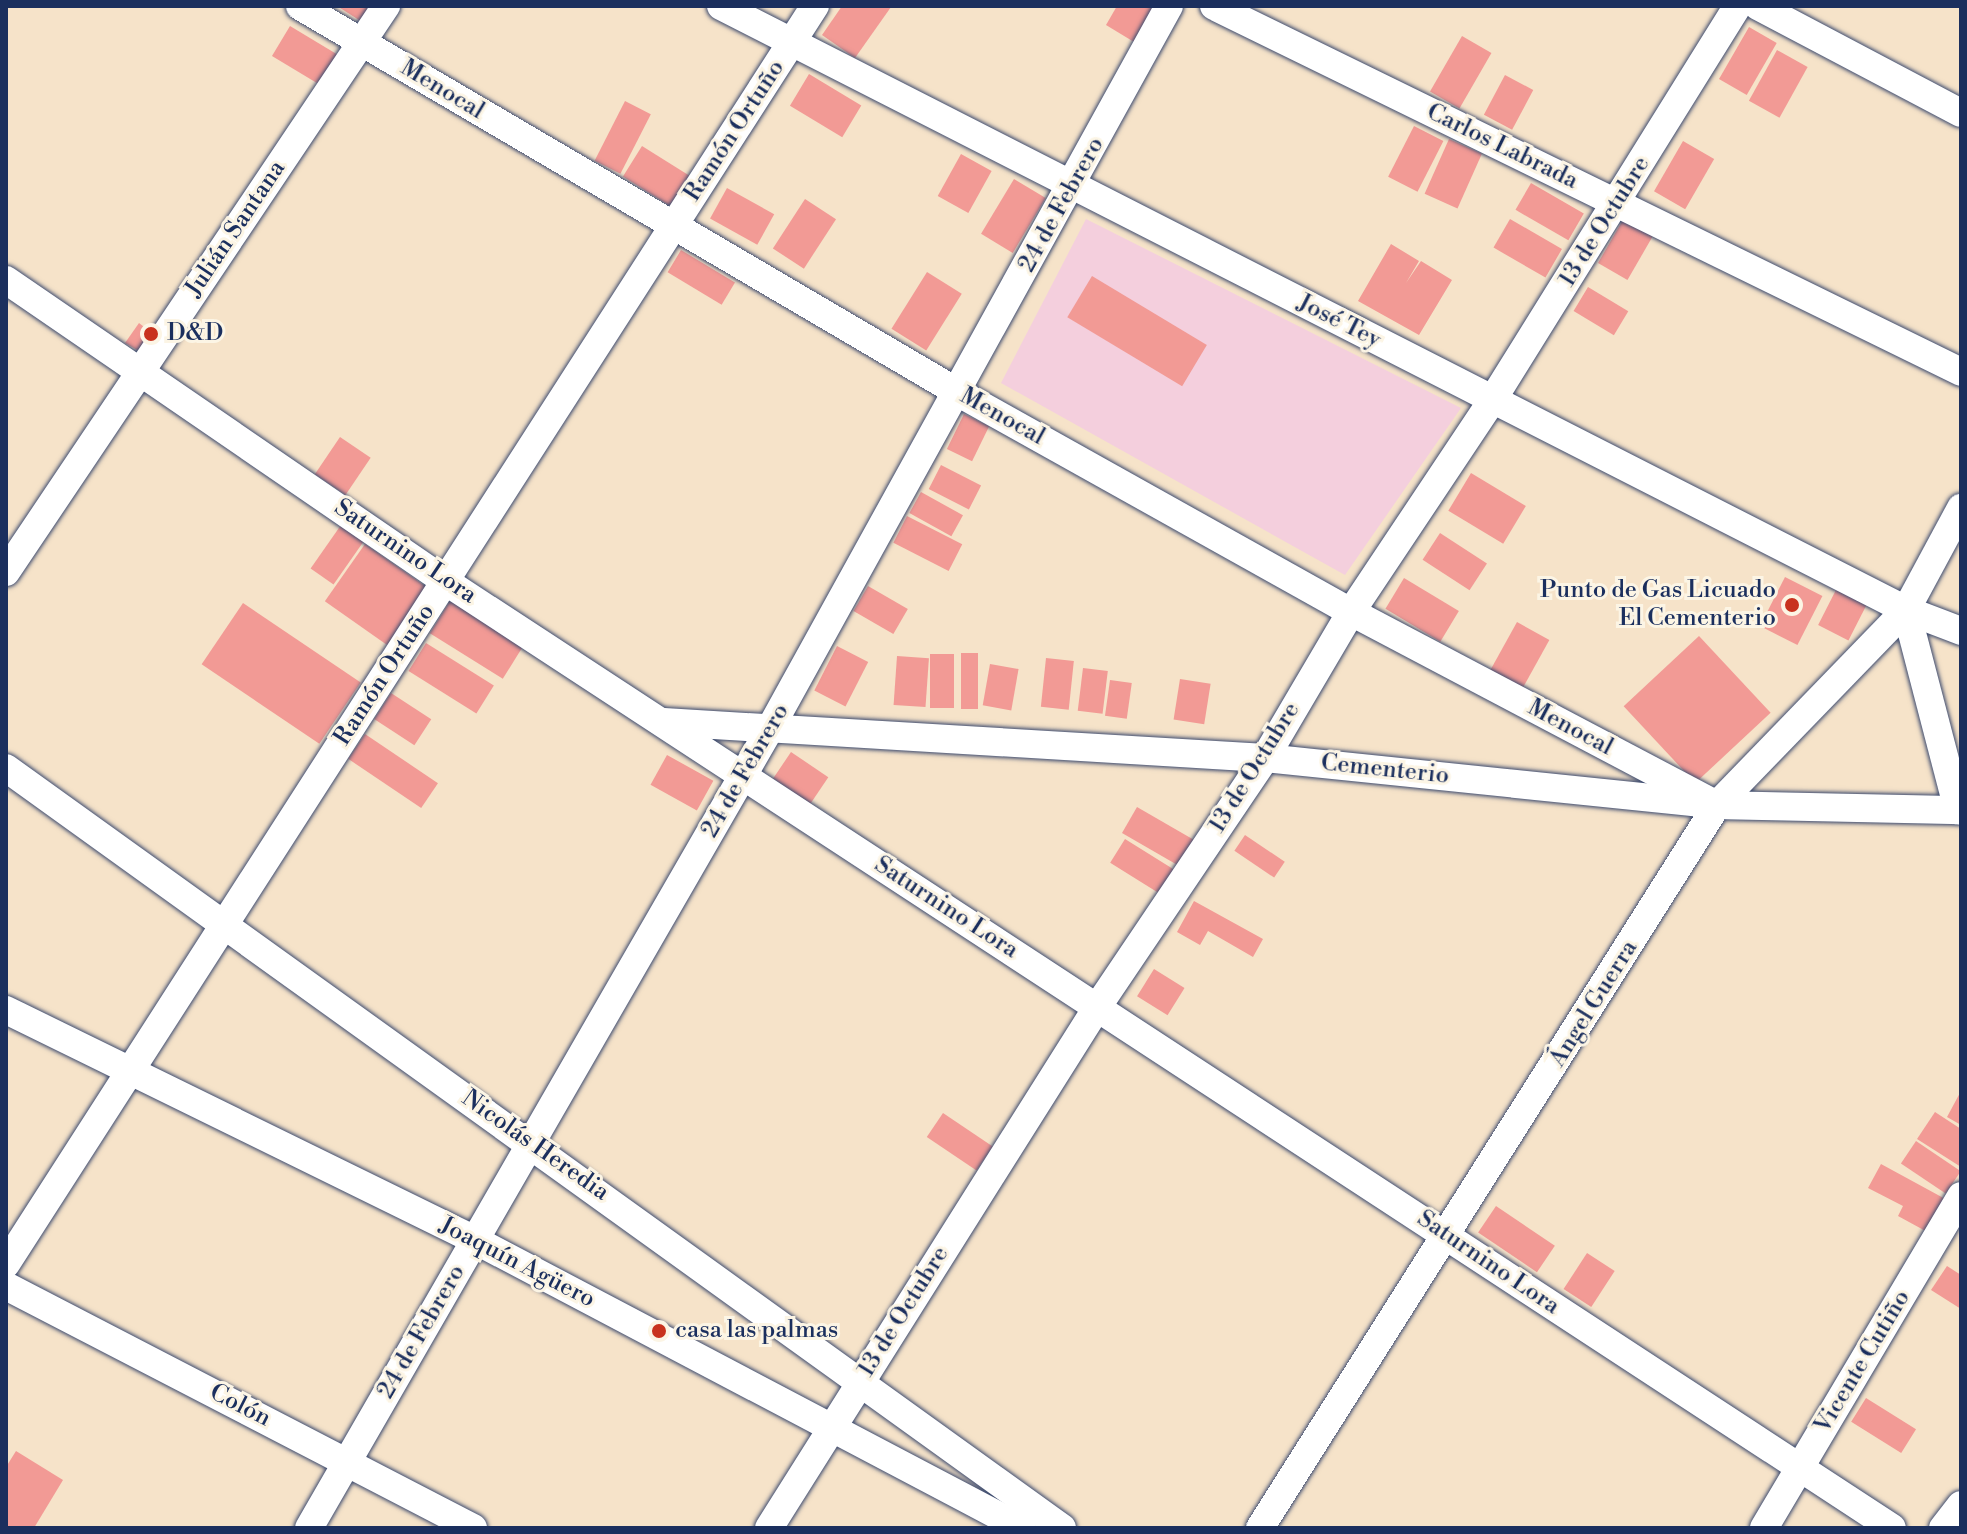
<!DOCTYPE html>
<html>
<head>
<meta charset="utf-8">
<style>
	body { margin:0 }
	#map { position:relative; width:1967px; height:1534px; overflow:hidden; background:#f6e3c9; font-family:"Libre Bodoni",serif }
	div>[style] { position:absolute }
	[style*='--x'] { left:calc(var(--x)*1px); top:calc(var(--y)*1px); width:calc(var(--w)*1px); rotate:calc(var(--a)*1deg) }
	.built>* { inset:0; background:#f4cfdd }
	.building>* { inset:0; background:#f29a95; transform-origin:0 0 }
	.roads { filter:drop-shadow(0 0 2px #3c4a6e) drop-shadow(0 0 2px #3c4a6e) }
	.minor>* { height:28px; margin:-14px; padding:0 14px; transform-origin:14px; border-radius:14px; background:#fff }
	.dots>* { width:22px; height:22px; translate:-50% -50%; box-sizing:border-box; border:4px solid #fcf5e5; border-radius:50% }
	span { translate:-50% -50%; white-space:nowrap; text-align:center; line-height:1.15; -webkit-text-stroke:6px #fcf5e5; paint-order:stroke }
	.street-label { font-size:24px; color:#1b2f5e }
	.poi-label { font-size:24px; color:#1b2f5e }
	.left { translate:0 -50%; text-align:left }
	.right { translate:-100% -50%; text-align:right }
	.frame { position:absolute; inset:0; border:8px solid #1b2f5e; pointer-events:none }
</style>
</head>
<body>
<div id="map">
	<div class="built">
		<div style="clip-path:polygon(1086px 219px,1461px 408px,1345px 575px,1001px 383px)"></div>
	</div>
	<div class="building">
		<div style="clip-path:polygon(337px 6px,383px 6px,370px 27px)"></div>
		<div style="clip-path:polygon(842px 6px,891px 7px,855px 58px,822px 35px)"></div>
		<div style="clip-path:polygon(1117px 6px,1155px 6px,1134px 42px,1106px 25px)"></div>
		<div style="left:290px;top:26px;width:64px;height:35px;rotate:31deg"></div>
		<div style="left:1749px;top:27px;width:32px;height:60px;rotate:30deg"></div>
		<div style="left:1462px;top:36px;width:34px;height:64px;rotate:30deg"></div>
		<div style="left:1777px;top:50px;width:35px;height:58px;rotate:29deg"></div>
		<div style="left:809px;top:74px;width:61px;height:37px;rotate:31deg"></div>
		<div style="left:1505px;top:75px;width:32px;height:45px;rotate:28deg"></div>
		<div style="left:625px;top:101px;width:29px;height:67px;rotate:27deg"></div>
		<div style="left:1414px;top:126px;width:33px;height:57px;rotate:27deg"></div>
		<div style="left:1449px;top:139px;width:36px;height:60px;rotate:24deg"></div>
		<div style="left:1683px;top:141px;width:36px;height:58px;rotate:30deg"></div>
		<div style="left:642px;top:146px;width:57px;height:36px;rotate:32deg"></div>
		<div style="left:961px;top:154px;width:35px;height:48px;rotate:29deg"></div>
		<div style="left:1014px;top:179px;width:37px;height:64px;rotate:31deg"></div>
		<div style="left:1531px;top:183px;width:61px;height:31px;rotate:30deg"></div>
		<div style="left:727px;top:188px;width:54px;height:35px;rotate:29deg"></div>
		<div style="left:805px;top:199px;width:37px;height:59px;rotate:33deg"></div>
		<div style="left:1624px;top:218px;width:34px;height:52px;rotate:30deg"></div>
		<div style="left:1510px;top:219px;width:60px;height:33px;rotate:30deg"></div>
		<div style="clip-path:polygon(1391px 244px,1419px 261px,1406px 283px,1421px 261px,1452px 280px,1419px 335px,1358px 301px)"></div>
		<div style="left:681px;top:250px;width:63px;height:26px;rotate:31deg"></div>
		<div style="left:927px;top:272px;width:41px;height:67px;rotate:32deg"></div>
		<div style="left:1092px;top:276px;width:134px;height:48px;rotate:31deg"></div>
		<div style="left:1588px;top:287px;width:47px;height:28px;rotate:31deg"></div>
		<div style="clip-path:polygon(139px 323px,158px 338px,146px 355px,125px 343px)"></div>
		<div style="left:964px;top:414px;width:28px;height:39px;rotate:26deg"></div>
		<div style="left:340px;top:437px;width:37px;height:45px;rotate:34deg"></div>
		<div style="left:941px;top:465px;width:45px;height:27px;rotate:27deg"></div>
		<div style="left:1471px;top:473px;width:64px;height:44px;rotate:31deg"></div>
		<div style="left:921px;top:492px;width:48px;height:24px;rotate:29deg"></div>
		<div style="left:907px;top:516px;width:62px;height:30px;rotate:27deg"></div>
		<div style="left:341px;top:525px;width:28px;height:53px;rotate:35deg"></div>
		<div style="left:1440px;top:533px;width:56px;height:32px;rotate:33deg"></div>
		<div style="left:365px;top:544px;width:79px;height:70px;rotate:35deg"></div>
		<div style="left:1785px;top:577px;width:42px;height:55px;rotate:27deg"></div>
		<div style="left:1404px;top:578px;width:64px;height:36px;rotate:31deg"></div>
		<div style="left:1839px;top:584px;width:34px;height:46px;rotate:27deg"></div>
		<div style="left:868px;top:586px;width:46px;height:29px;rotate:30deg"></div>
		<div style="left:450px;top:601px;width:86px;height:38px;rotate:32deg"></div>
		<div style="left:243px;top:603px;width:142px;height:74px;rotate:34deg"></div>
		<div style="left:1517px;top:622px;width:37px;height:56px;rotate:29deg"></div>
		<div style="left:1699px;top:636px;width:105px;height:103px;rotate:47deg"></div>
		<div style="left:426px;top:643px;width:80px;height:33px;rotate:32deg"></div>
		<div style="left:837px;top:646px;width:35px;height:50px;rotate:27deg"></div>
		<div style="left:961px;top:653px;width:17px;height:56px"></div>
		<div style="left:930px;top:654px;width:24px;height:54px"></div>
		<div style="left:897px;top:656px;width:32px;height:49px;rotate:4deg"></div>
		<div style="left:1046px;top:658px;width:28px;height:49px;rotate:6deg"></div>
		<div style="left:990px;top:664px;width:29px;height:42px;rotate:10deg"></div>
		<div style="left:1083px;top:668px;width:25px;height:43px;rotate:7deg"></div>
		<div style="left:1180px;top:679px;width:31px;height:41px;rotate:9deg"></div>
		<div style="left:1110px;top:680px;width:22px;height:36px;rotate:8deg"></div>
		<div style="left:391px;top:693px;width:48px;height:31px;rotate:33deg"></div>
		<div style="left:365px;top:734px;width:88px;height:30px;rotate:34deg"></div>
		<div style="left:791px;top:752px;width:45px;height:32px;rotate:34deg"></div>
		<div style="left:667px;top:755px;width:53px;height:34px;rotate:29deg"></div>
		<div style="left:1137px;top:807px;width:72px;height:30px;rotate:30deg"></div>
		<div style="left:1245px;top:835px;width:48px;height:19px;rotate:34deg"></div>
		<div style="left:1125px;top:839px;width:60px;height:28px;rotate:32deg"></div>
		<div style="clip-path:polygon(1194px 901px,1263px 939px,1253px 957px,1208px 931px,1200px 945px,1177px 932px)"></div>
		<div style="left:1154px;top:969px;width:36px;height:32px;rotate:32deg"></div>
		<div style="clip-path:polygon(1961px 1091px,1961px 1125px,1947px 1117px)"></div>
		<div style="clip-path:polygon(1935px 1112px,1961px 1129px,1961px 1167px,1917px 1139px)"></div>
		<div style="left:943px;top:1113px;width:60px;height:29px;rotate:34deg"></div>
		<div style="left:1916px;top:1141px;width:54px;height:27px;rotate:34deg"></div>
		<div style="clip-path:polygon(1881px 1164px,1949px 1201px,1931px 1234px,1898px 1216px,1903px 1206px,1868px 1188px)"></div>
		<div style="left:1496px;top:1206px;width:71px;height:32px;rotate:34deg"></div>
		<div style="left:1587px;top:1253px;width:33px;height:43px;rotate:33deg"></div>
		<div style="clip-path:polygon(1947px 1266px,1961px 1275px,1961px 1309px,1931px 1290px)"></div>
		<div style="left:1866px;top:1398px;width:59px;height:28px;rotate:32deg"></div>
		<div style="clip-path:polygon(16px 1451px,63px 1480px,34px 1528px,6px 1528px,6px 1467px)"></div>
	</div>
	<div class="roads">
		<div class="minor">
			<div style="--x:300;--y:6;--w:764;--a:30.42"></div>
			<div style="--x:959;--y:393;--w:449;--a:29.2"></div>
			<div style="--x:1351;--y:612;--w:414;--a:27.8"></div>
			<div style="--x:721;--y:6;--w:1330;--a:27.01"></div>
			<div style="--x:1906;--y:610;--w:59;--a:20.9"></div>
			<div style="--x:1214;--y:6;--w:832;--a:26.1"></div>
			<div style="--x:1758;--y:6;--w:229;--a:27.8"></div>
			<div style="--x:6;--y:280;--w:532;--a:34.44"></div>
			<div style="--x:445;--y:581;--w:1729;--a:33.2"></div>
			<div style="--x:6;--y:572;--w:682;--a:-56.12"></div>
			<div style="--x:1906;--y:610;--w:207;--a:75.4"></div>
			<div style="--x:664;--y:722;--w:602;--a:3.43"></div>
			<div style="--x:1265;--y:758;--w:454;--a:5.9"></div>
			<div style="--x:1717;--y:805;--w:244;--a:1.2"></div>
			<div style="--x:6;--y:768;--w:1301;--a:35.74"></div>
			<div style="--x:6;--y:1010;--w:522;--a:26.12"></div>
			<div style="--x:475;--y:1240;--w:618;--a:27.77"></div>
			<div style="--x:6;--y:1264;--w:1496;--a:-57.26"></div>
			<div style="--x:6;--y:1286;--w:526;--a:27.39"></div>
			<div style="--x:309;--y:1528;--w:927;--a:-60.03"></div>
			<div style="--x:772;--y:725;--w:821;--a:-61.09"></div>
			<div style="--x:769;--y:1528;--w:617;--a:-57.78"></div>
			<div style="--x:1098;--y:1006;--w:299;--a:-56"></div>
			<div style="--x:1265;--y:758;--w:169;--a:-59.5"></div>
			<div style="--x:1351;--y:612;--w:256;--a:-56.3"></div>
			<div style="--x:1493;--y:399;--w:463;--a:-58.1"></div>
			<div style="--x:1260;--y:1528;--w:855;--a:-57.7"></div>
			<div style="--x:1717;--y:805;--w:272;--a:-45.9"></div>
			<div style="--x:1906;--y:610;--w:116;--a:-61.7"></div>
			<div style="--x:1764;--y:1528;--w:386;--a:-59.3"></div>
			<div style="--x:1943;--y:1528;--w:29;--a:-52"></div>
		</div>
	</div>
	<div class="dots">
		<div style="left:151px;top:334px;background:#c8321e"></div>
		<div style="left:1792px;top:605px;background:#c8321e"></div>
		<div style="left:659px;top:1331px;background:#c8321e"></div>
	</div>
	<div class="street-label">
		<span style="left:442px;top:90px;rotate:31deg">Menocal</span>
		<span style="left:735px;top:131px;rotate:-57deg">Ramón Ortuño</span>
		<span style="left:1502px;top:147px;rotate:26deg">Carlos Labrada</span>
		<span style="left:1062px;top:205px;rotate:-61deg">24 de Febrero</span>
		<span style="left:1605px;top:222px;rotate:-58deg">13 de Octubre</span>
		<span style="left:236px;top:229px;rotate:-56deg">Julián Santana</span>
		<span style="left:1339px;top:322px;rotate:27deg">José Tey</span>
		<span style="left:1002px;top:417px;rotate:29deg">Menocal</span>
		<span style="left:405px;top:552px;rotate:34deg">Saturnino Lora</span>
		<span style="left:385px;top:675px;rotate:-57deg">Ramón Ortuño</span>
		<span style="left:1570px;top:728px;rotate:28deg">Menocal</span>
		<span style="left:1255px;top:768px;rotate:-58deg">13 de Octubre</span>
		<span style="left:1385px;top:770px;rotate:6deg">Cementerio</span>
		<span style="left:746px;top:771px;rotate:-60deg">24 de Febrero</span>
		<span style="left:946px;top:908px;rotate:33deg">Saturnino Lora</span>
		<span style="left:1594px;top:1004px;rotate:-58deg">Ángel Guerra</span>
		<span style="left:535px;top:1146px;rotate:35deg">Nicolás Heredia</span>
		<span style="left:517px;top:1263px;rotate:27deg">Joaquín Agüero</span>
		<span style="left:1488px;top:1263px;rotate:34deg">Saturnino Lora</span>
		<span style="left:904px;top:1312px;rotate:-58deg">13 de Octubre</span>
		<span style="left:422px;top:1332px;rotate:-60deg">24 de Febrero</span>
		<span style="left:1863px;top:1362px;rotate:-59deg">Vicente Cutiño</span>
		<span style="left:240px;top:1406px;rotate:27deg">Colón</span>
	</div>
	<div class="poi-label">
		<span class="left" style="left:167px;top:334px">D&amp;D</span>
		<span class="right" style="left:1776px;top:605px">Punto de Gas Licuado<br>El Cementerio</span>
		<span class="left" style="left:675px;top:1331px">casa las palmas</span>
	</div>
	<div class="frame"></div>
</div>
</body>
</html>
